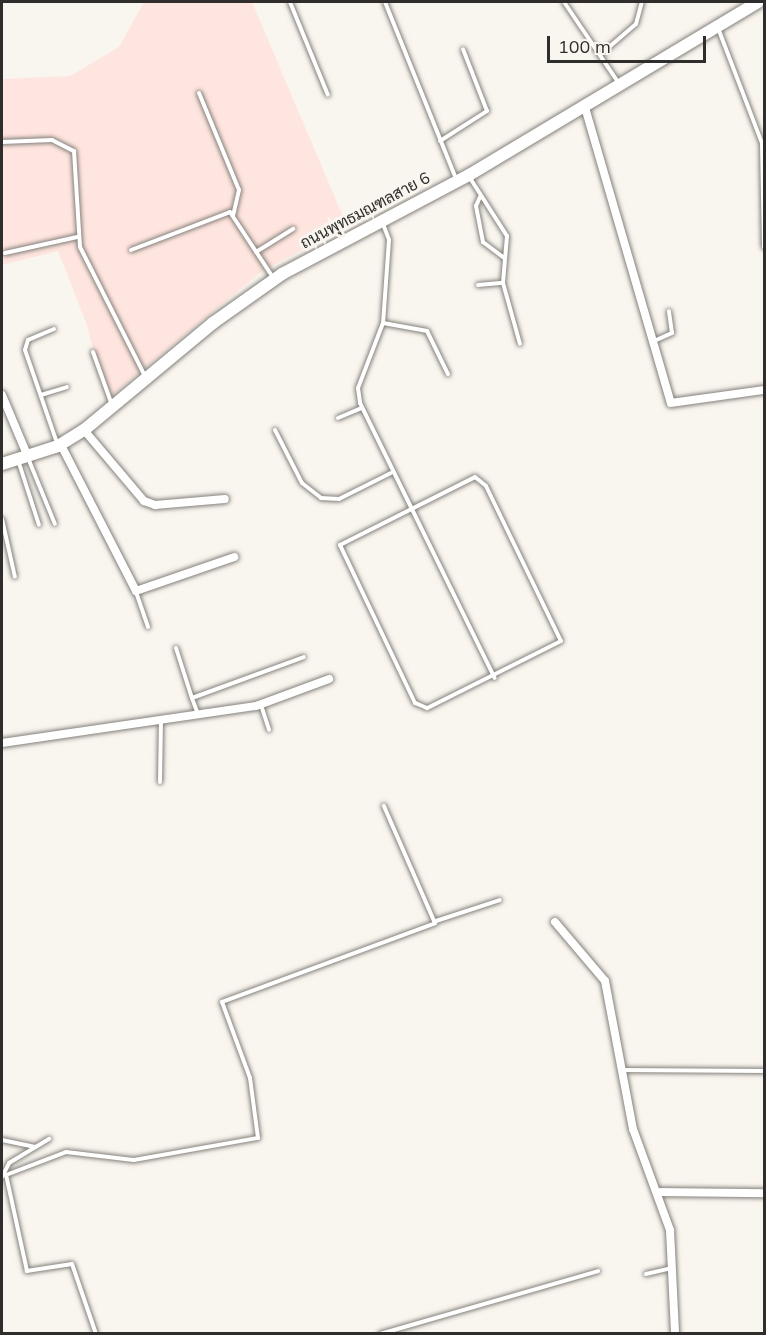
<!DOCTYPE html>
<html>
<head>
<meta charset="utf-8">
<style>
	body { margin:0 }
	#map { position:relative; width:766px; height:1335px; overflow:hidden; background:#f9f5ef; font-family:Mulish,Sarabun,sans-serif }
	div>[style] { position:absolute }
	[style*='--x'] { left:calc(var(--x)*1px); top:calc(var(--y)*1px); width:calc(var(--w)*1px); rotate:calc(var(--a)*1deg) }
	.industrial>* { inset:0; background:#ffe5df }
	.roads { filter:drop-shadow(0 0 2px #84807b) drop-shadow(0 0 2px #84807b) }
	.service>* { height:4px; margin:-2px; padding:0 2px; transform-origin:2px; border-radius:2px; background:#fff }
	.minor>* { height:8px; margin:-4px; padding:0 4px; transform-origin:4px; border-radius:4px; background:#fff }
	.secondary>* { height:12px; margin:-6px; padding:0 6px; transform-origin:6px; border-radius:6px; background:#fff }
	span { translate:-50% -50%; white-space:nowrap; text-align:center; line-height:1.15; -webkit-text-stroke:6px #f9f5ef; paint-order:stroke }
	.street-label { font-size:16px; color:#302e2c }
	.frame { position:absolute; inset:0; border:3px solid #302e2c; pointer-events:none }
	.scale { position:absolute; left:547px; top:36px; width:159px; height:27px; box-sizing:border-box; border:3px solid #302e2c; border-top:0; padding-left:8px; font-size:18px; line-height:21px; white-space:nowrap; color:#302e2c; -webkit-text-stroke:4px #f9f5ef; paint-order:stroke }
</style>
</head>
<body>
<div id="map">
	<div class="industrial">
		<div style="clip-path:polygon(144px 2px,252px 2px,347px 226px,262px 271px,106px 400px,87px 325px,58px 251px,2px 265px,2px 79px,70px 76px,119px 47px)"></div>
	</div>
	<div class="roads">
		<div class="service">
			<div style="--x:290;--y:2;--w:100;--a:67.8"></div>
			<div style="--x:385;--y:2;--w:191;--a:68.1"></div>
			<div style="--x:564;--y:2;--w:97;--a:56"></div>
			<div style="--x:718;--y:28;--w:123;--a:69.1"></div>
			<div style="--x:762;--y:143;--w:104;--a:88.9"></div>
			<div style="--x:601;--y:54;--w:46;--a:-40.6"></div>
			<div style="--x:636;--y:24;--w:23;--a:-75"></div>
			<div style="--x:199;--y:93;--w:105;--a:67.6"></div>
			<div style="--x:239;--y:190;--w:26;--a:103"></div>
			<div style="--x:440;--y:141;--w:56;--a:-32.6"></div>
			<div style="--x:487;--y:111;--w:66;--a:-111.2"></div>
			<div style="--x:2;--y:142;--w:50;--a:-2.3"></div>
			<div style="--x:52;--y:140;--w:25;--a:27"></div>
			<div style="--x:74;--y:151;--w:96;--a:86.4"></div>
			<div style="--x:80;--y:247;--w:144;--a:63.3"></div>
			<div style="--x:470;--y:178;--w:69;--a:57.5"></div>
			<div style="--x:507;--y:236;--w:47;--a:94.9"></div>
			<div style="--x:503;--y:283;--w:63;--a:74.4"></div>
			<div style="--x:480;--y:197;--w:10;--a:114"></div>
			<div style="--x:476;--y:206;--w:37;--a:79"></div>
			<div style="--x:483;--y:242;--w:26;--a:37"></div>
			<div style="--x:383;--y:224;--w:17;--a:69"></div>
			<div style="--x:389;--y:240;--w:83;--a:94.1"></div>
			<div style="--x:383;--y:323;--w:70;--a:111"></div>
			<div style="--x:358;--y:388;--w:15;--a:82"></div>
			<div style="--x:360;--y:403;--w:306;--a:63.9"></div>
			<div style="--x:131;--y:250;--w:106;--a:-21"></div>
			<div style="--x:230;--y:212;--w:80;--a:56.7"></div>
			<div style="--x:256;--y:252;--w:44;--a:-31.9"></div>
			<div style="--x:5;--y:253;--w:74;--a:-12.5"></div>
			<div style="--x:478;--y:285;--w:25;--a:-5"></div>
			<div style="--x:383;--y:323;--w:45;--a:10.3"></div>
			<div style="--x:427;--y:331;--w:48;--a:64"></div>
			<div style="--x:54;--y:329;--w:28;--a:157"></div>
			<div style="--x:28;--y:340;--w:10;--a:107"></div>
			<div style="--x:25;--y:350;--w:98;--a:71"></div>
			<div style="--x:654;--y:341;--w:20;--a:-24"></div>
			<div style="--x:672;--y:333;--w:22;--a:-98"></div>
			<div style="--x:93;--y:352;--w:56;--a:70.3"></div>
			<div style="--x:41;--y:395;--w:27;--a:-17"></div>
			<div style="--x:338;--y:418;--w:26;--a:-23"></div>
			<div style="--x:275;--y:430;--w:59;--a:63"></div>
			<div style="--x:302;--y:483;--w:24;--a:38"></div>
			<div style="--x:321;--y:498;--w:18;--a:3"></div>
			<div style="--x:339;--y:499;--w:58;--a:-26.6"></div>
			<div style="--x:28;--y:458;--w:71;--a:67.8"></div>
			<div style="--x:18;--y:460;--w:68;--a:72.1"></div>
			<div style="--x:475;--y:477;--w:14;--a:39"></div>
			<div style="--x:486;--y:486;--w:172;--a:64.2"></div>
			<div style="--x:561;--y:641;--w:150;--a:153.4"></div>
			<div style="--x:427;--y:708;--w:13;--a:-157"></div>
			<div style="--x:415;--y:703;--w:175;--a:-115.4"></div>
			<div style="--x:340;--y:545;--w:151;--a:-26.7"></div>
			<div style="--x:2;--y:519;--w:59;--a:77.4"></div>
			<div style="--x:136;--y:592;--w:37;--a:71"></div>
			<div style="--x:176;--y:648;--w:52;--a:72.3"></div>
			<div style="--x:261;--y:705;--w:26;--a:72"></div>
			<div style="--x:198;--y:714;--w:17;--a:-111"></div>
			<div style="--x:192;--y:698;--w:119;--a:-20.1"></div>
			<div style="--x:160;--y:782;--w:61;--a:-89.1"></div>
			<div style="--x:436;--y:921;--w:67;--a:-18.2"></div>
			<div style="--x:622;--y:1070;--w:142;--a:0.4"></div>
			<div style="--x:2;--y:1140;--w:34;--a:12"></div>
			<div style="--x:2;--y:1177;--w:16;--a:-63"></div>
			<div style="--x:9;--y:1163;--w:47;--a:-31"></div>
			<div style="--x:646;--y:1274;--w:26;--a:-13"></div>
			<div style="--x:96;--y:1334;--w:74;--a:-108.9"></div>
			<div style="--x:72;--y:1264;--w:46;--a:171.2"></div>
			<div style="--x:27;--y:1271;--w:98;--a:-102.3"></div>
			<div style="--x:6;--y:1175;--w:64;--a:-21"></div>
			<div style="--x:66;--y:1152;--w:68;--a:6.7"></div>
			<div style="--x:134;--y:1160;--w:126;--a:-10.1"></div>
			<div style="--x:258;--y:1138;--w:61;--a:-97.6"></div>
			<div style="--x:250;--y:1078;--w:81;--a:-110.2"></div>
			<div style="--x:222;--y:1002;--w:227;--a:-20.3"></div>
			<div style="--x:435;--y:923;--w:128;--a:-113.6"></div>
			<div style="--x:380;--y:1334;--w:227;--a:-16.1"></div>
		</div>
		<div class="minor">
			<div style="--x:584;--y:104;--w:311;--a:73.8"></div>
			<div style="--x:671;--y:403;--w:94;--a:-8"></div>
			<div style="--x:2;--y:395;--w:67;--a:67.2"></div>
			<div style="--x:84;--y:430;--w:93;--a:49.8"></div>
			<div style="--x:144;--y:501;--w:12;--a:20"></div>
			<div style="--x:155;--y:505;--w:70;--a:-4.9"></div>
			<div style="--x:61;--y:445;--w:164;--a:62.8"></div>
			<div style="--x:136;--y:591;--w:104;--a:-19.1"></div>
			<div style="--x:2;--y:743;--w:257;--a:-8.3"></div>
			<div style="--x:256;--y:706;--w:78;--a:-20.3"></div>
			<div style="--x:555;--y:922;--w:77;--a:49.7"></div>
			<div style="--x:605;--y:981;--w:151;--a:79.3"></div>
			<div style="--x:633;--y:1129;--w:108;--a:69.9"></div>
			<div style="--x:670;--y:1230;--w:104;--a:87.2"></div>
			<div style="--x:660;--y:1192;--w:104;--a:0.6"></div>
		</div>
		<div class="secondary">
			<div style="--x:2;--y:464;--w:59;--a:-17.8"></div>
			<div style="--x:58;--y:446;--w:31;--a:-32"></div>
			<div style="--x:84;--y:430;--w:168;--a:-39.7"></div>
			<div style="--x:213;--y:323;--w:85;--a:-35.4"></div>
			<div style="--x:282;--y:274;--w:212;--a:-27.9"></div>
			<div style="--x:469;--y:175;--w:337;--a:-30.9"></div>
		</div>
	</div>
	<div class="street-label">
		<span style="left:365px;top:210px;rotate:-28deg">ถนนพุทธมณฑลสาย 6</span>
	</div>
	<div class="frame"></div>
	<div class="scale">100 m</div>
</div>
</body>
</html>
